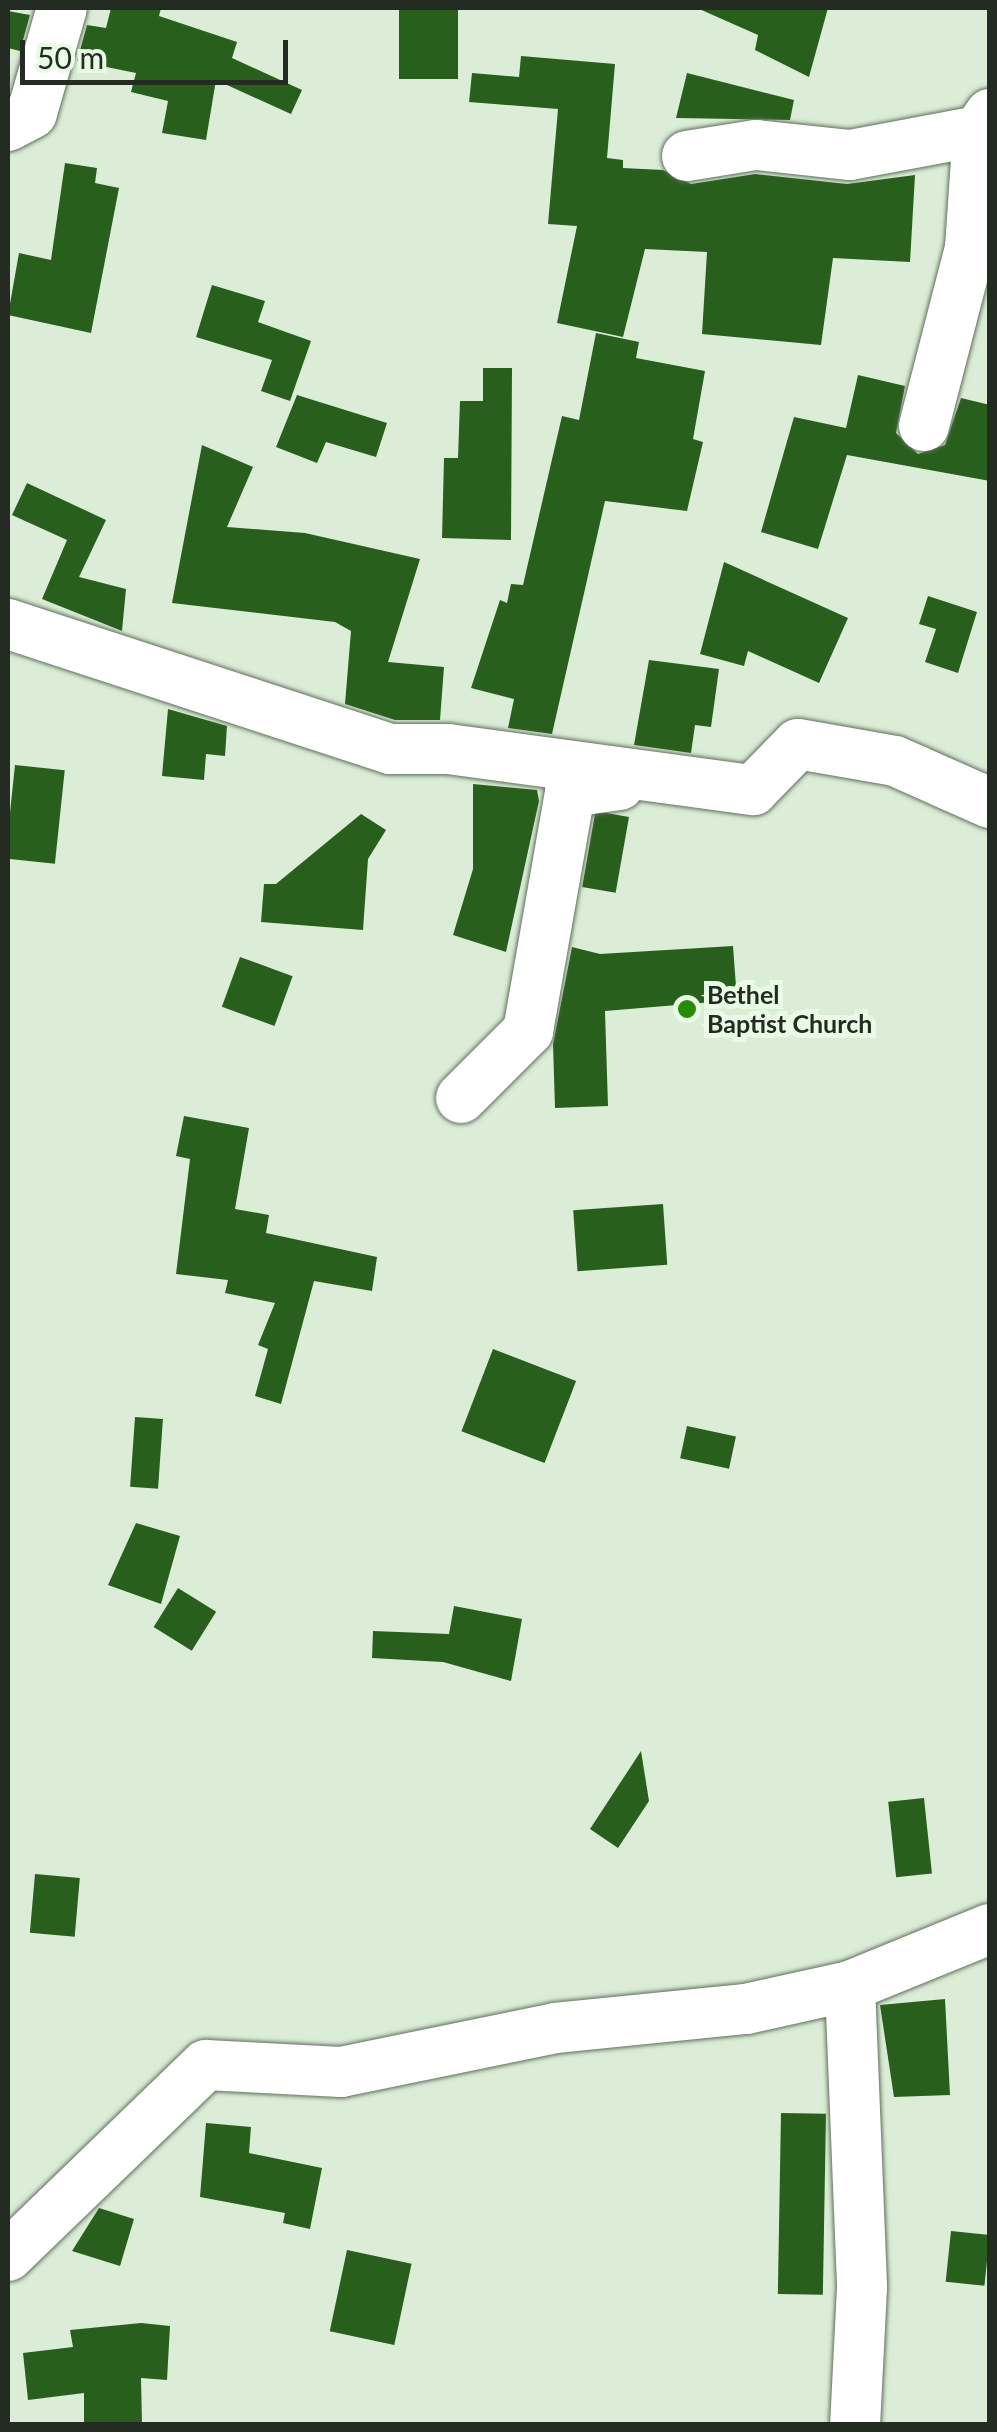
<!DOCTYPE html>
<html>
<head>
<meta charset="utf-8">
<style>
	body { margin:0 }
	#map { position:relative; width:997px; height:2432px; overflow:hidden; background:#dbedd7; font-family:Lato,sans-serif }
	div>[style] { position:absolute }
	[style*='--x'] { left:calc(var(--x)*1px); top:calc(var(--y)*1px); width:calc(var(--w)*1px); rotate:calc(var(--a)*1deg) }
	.building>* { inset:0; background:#295f1d; transform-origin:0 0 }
	.roads { filter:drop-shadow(0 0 2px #5f6f5c) drop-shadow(0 0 2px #5f6f5c) }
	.minor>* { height:50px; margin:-25px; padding:0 25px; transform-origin:25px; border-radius:25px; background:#fff }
	.dots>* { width:28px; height:28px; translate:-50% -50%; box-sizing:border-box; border:5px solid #e8fbe4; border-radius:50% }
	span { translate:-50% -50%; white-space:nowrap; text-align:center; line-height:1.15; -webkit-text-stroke:10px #e8fbe4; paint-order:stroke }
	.poi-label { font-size:25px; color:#242b23; font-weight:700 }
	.left { translate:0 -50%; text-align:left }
	.frame { position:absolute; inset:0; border:10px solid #242b23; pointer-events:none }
	.scale { position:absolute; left:20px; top:40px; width:268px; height:45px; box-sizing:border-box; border:5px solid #242b23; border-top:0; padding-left:12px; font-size:30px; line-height:35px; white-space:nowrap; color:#242b23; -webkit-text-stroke:8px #e8fbe4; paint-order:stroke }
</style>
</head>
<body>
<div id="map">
	<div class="building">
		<div style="clip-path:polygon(111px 8px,161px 8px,159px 16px,237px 42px,232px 58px,302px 90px,291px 114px,216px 80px,206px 140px,162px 133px,168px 101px,131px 92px,136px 73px,77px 61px,87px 25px,106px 28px)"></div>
		<div style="left:399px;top:8px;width:59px;height:71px"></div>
		<div style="clip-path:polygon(697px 8px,828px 8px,809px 77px,755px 50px,758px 35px)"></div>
		<div style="clip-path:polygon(8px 11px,30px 15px,20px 51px,8px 48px)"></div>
		<div style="clip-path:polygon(521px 56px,615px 64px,607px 158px,623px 160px,623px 168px,663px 170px,691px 184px,755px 174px,847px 184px,915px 175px,910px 262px,833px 258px,821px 345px,702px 334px,707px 252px,645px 249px,623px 337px,557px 323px,577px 226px,548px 224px,558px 109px,469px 102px,472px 73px,519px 77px)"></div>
		<div style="clip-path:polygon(687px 73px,794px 100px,790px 120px,676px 118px)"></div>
		<div style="clip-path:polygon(65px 163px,97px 168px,95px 183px,119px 188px,91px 333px,8px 315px,19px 253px,51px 260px)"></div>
		<div style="clip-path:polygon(212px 285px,265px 301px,258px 322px,311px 341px,290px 401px,261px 391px,272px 360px,196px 337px)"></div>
		<div style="clip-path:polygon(596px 333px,639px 342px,636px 358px,705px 371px,693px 439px,703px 442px,687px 511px,605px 501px,552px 734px,508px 728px,514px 699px,471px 688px,500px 600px,507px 603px,511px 584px,523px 585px,562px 416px,579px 420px)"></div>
		<div style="clip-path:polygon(483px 368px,512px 368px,511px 540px,442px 538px,444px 458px,458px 458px,460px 401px,483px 401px)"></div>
		<div style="clip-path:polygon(858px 375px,905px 386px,896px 433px,918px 454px,945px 445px,961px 398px,990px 405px,990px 481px,847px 455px,818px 549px,761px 532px,794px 417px,846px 428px)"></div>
		<div style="clip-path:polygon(297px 395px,387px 423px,376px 457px,326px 442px,317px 463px,276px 447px)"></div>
		<div style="clip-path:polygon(202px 445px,253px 467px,227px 527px,305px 533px,420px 559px,388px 662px,444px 667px,440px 720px,395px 720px,345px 704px,351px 631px,335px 622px,172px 603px)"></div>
		<div style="clip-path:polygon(27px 483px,106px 520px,79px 577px,126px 589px,122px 631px,42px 599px,67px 540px,12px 515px)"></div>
		<div style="clip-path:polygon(724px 562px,848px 618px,819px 683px,748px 651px,744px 666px,700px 654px)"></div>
		<div style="clip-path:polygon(928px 596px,977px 612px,958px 673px,925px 662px,936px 629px,919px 624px)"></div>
		<div style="clip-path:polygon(649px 660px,719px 669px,711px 727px,695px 725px,691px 753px,634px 745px)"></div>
		<div style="clip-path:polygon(168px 709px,227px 726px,225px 756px,206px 754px,204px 780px,162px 776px)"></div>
		<div style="left:15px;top:765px;width:50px;height:94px;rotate:6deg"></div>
		<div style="clip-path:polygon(473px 784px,537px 790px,539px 801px,506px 952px,453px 935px,473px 869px)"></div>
		<div style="clip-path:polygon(361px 814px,386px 830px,368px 859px,363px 930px,261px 922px,264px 884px,276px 884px)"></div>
		<div style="left:629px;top:817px;width:77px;height:34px;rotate:100deg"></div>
		<div style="clip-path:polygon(733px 946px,737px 1000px,605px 1011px,608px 1106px,555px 1108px,553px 1044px,572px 947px,600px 954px)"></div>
		<div style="left:240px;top:957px;width:56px;height:53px;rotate:20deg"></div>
		<div style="clip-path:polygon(184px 1116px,249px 1128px,235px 1209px,269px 1215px,266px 1233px,377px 1257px,372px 1291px,314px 1281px,281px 1404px,255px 1396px,268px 1349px,258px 1345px,275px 1303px,225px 1293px,228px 1280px,176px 1274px,190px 1159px,176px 1156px)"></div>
		<div style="left:663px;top:1204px;width:61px;height:90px;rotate:86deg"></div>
		<div style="left:493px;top:1349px;width:89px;height:88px;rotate:21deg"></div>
		<div style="left:135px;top:1417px;width:28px;height:70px;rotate:4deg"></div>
		<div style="left:687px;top:1426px;width:50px;height:33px;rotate:12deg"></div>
		<div style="clip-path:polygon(136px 1523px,180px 1536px,161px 1604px,108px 1585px)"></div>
		<div style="left:178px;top:1588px;width:45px;height:46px;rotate:32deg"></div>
		<div style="clip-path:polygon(454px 1606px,522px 1619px,511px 1681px,443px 1662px,372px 1658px,373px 1631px,449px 1634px)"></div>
		<div style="clip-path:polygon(641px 1751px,649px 1801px,618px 1848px,590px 1829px)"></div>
		<div style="left:924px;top:1798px;width:76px;height:36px;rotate:84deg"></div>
		<div style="left:35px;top:1874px;width:45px;height:59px;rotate:5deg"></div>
		<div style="clip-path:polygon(945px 1999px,950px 2095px,894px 2097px,880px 2005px)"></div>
		<div style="left:781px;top:2113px;width:45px;height:181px;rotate:1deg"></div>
		<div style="clip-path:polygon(206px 2123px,251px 2127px,249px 2153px,322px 2168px,310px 2229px,283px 2223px,285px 2213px,200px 2197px)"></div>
		<div style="clip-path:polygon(99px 2208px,134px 2219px,120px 2266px,72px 2251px)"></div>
		<div style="left:951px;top:2231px;width:39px;height:51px;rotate:6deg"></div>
		<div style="left:347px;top:2250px;width:66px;height:83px;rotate:12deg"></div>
		<div style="clip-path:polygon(141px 2323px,170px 2326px,167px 2380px,141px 2378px,142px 2424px,84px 2424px,84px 2393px,28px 2400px,23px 2353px,73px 2347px,70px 2330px)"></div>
	</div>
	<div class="roads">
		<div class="minor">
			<div style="--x:8;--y:126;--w:27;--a:-28"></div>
			<div style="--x:32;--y:113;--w:109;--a:-74.1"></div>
			<div style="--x:687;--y:156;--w:70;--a:-9.1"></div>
			<div style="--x:756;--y:145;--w:95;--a:6.1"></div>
			<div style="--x:850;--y:155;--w:130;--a:-10.6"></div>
			<div style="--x:924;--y:426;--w:184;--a:-75.5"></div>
			<div style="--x:970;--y:248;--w:117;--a:-86.1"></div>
			<div style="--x:978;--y:131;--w:21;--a:-55"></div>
			<div style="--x:8;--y:624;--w:402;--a:18.1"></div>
			<div style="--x:390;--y:749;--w:58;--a:0"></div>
			<div style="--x:448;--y:749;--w:308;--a:7.7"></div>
			<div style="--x:753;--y:790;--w:64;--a:-45.6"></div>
			<div style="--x:798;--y:744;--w:98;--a:9.9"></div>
			<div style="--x:895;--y:761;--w:104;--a:23.9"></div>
			<div style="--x:461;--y:1098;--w:95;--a:-45"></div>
			<div style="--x:528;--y:1031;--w:243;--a:-80"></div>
			<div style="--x:570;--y:792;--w:50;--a:-8"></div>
			<div style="--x:850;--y:1986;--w:302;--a:87.7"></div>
			<div style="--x:862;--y:2288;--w:136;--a:92.9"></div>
			<div style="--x:8;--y:2256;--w:275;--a:-44"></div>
			<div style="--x:206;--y:2065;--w:135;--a:3"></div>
			<div style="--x:341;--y:2072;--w:218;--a:-11.6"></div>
			<div style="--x:555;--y:2028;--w:192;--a:-5.7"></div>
			<div style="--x:746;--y:2009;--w:107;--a:-12.5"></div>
			<div style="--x:850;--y:1986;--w:151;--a:-22.2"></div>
		</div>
	</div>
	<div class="dots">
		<div style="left:687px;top:1009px;background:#288c02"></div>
	</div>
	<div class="poi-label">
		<span class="left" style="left:707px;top:1009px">Bethel<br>Baptist Church</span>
	</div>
	<div class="frame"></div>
	<div class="scale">50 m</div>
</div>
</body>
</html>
